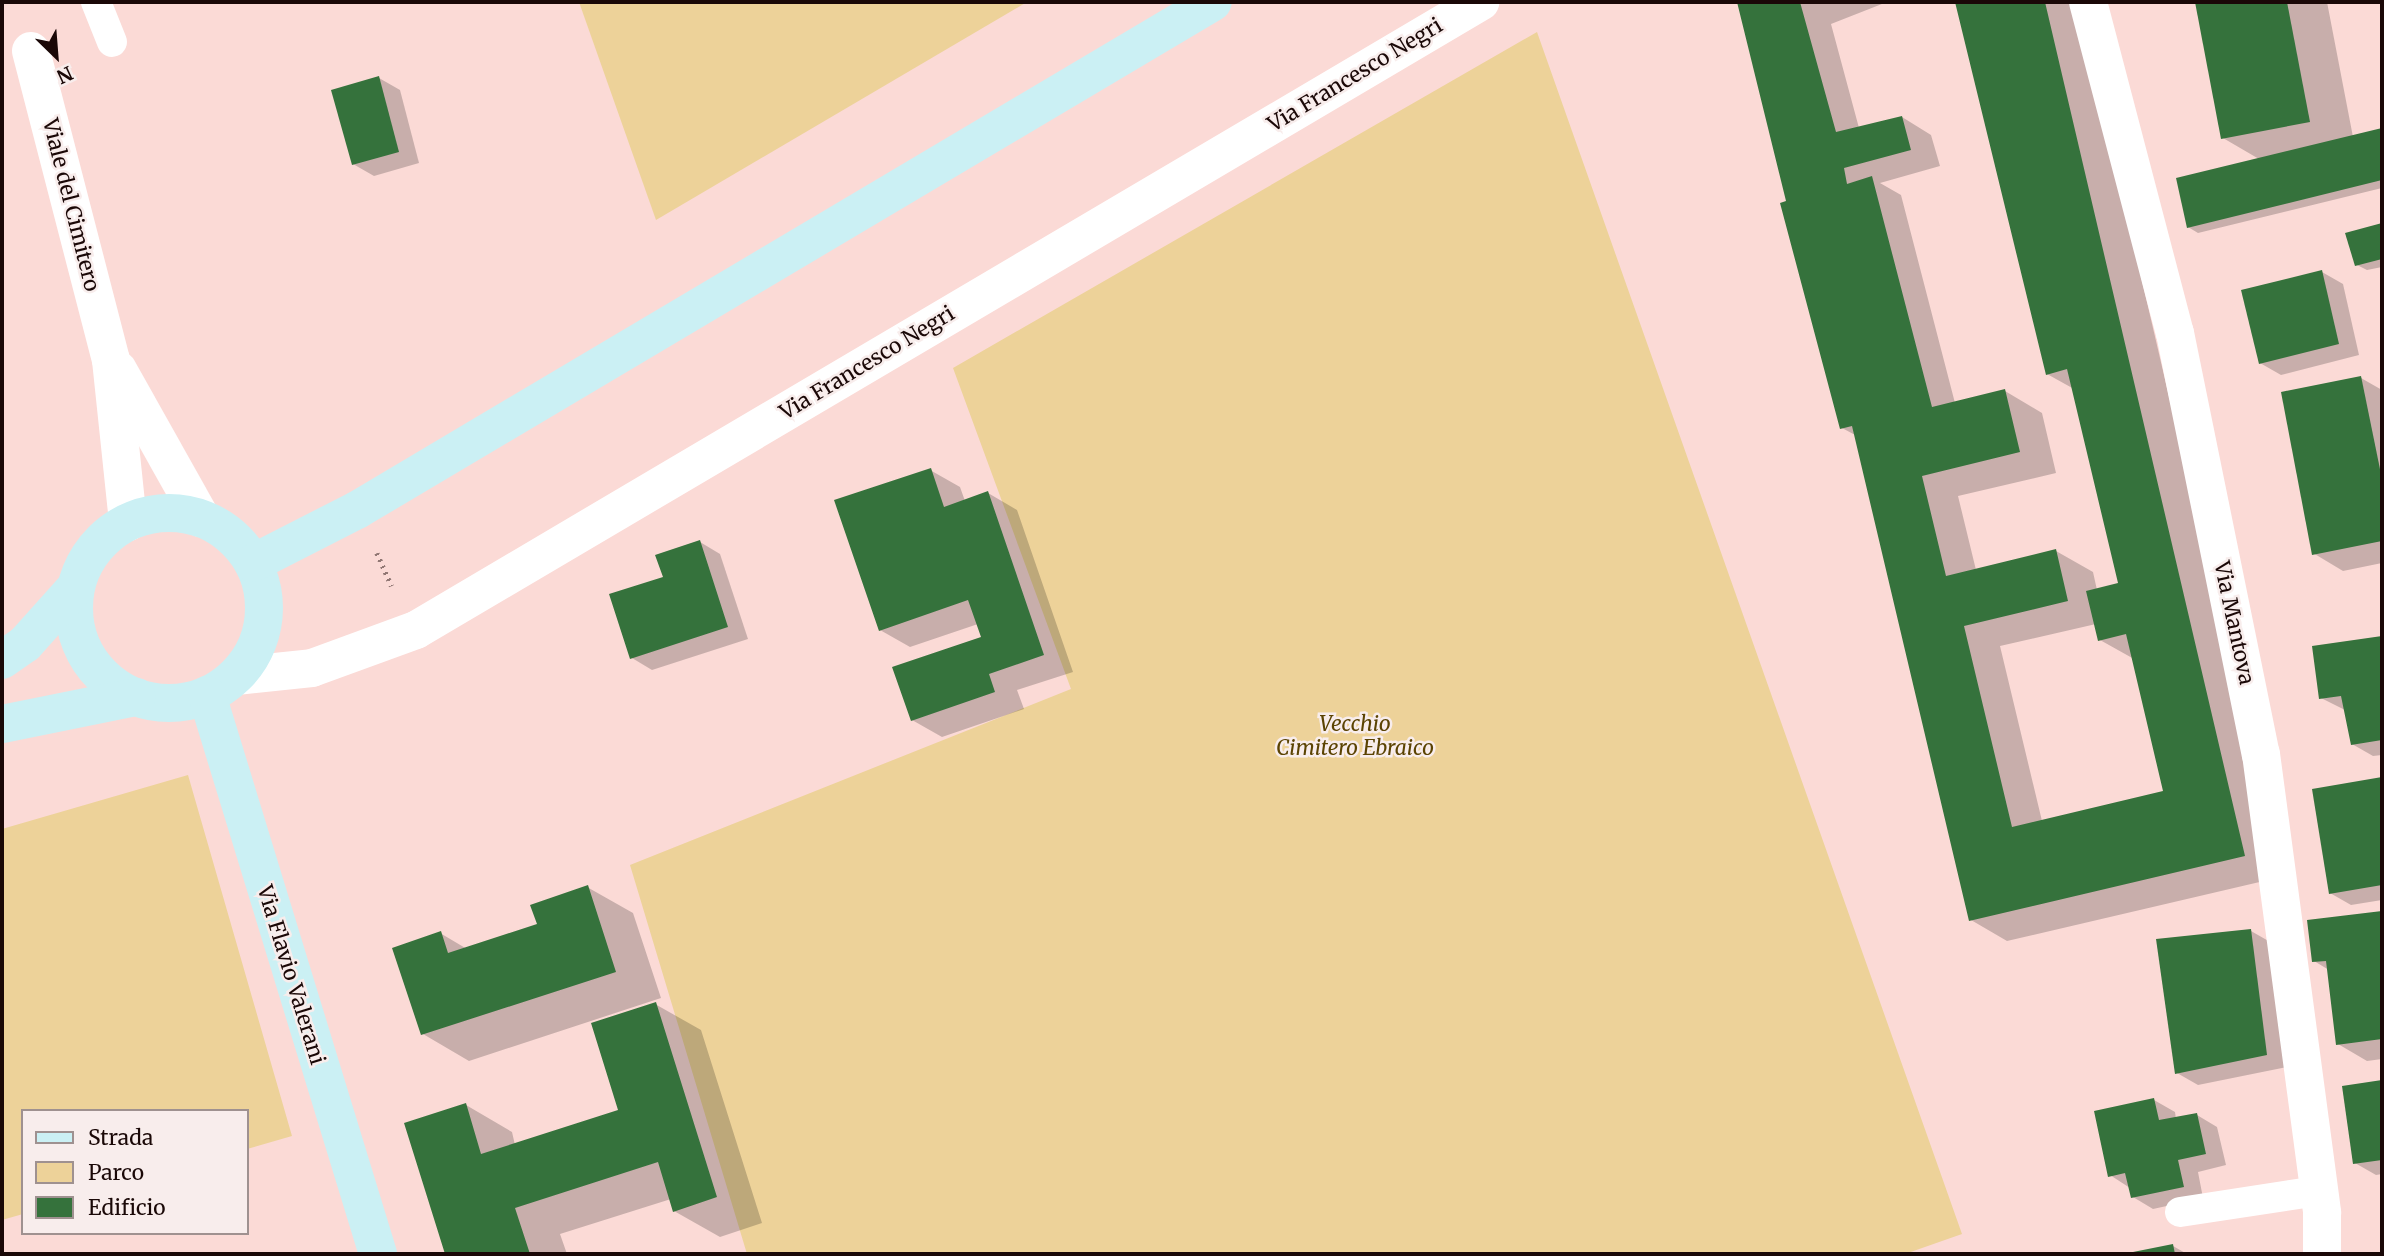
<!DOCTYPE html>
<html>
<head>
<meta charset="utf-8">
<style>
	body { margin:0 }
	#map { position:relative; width:2384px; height:1256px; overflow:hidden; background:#fbdad6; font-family:Merriweather,serif }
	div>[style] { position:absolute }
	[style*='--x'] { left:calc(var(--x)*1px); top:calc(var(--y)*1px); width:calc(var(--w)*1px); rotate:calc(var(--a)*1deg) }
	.green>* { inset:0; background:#edd299 }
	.shadow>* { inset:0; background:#0003 }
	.building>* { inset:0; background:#35723c }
	.path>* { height:4.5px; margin-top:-2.25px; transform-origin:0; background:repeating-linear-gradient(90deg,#917774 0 2px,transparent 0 7px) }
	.lane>* { height:30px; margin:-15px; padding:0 15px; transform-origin:15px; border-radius:15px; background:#fff }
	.street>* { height:38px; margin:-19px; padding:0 19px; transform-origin:19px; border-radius:19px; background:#fff }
	.secondary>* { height:38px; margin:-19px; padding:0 19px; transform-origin:19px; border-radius:19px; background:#cbf0f4 }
	.secondary>.ring { margin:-19px; padding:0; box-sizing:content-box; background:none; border:38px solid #cbf0f4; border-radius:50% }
	span { translate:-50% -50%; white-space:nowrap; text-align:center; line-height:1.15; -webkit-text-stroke:5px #f8edec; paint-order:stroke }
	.street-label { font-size:21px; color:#1a0807 }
	.park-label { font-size:21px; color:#5b4302; font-style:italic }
	.frame { position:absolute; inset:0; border:4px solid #1a0807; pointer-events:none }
	.legend { position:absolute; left:21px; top:1109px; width:228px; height:126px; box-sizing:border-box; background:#f8edec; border:2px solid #9f9190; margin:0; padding:9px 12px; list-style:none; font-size:21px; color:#1a0807 }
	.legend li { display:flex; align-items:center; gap:14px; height:35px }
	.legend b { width:35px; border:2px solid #9f9190 }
	.north { position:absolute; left:21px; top:21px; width:70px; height:70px; -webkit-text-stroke:5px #f8edec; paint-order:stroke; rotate:155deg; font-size:19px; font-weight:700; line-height:28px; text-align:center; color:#1a0807 }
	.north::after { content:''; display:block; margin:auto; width:24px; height:32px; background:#1a0807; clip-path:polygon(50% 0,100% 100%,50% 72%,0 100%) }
</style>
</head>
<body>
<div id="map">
	<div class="green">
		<i style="clip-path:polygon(579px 2px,1027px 2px,656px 220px)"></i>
		<i style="clip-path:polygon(1537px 32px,1962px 1234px,1905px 1254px,747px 1254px,630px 865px,1071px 689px,953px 368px)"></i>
		<i style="clip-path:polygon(188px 775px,292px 1136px,247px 1149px,247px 1111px,23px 1111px,23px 1214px,2px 1220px,2px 829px)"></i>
	</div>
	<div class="shadow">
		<i style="clip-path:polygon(evenodd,1739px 2px,1887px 2px,1831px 24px,1859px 128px,1902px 117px,1931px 135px,1940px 166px,1880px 183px,1901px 195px,1955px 403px,2005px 391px,2042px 413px,2056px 473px,1958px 496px,1976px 570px,2056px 551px,2093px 572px,2097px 590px,2120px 585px,2074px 389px,2047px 374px,1957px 2px,2077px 2px,2281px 877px,2007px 941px,1971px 920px,1857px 436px,1842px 428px,1739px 2px,2096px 624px,2100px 640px,2134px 659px,2166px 793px,2042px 821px,2000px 646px,2096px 624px)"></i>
		<i style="clip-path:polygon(2197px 2px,2327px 2px,2353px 137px,2382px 130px,2382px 188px,2198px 233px,2188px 227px,2259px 159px,2223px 138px)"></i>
		<i style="clip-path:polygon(379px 78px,400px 90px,419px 163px,374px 176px,353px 164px)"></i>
		<i style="clip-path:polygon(2382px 225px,2382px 267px,2367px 270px,2357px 265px,2348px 234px)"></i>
		<i style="clip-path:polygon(2322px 272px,2343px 284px,2359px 355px,2281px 375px,2260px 363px)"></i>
		<i style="clip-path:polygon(2361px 378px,2382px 390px,2382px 563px,2343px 571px,2313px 553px)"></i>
		<i style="clip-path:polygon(930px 470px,960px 487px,965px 501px,988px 493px,1017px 510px,1073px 672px,1017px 690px,1024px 709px,942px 737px,912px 720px,983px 638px,978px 624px,910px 647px,880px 630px)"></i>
		<i style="clip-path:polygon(700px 542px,720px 554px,748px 639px,652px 670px,632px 658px,665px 578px)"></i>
		<i style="clip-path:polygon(2382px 638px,2382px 755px,2373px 756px,2352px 744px,2345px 710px,2321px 698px,2314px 648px)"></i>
		<i style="clip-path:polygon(2382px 779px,2382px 900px,2351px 905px,2330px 893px,2314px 790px)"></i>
		<i style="clip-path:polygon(587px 887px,633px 913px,661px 998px,469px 1061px,423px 1034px,440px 933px,467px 949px,539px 925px)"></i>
		<i style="clip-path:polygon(2382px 913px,2382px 1059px,2367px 1061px,2338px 1044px,2329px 970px,2314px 961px,2309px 922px)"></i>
		<i style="clip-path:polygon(2251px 931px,2272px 943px,2287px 1067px,2198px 1085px,2177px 1073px)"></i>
		<i style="clip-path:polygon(655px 1004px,701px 1030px,762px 1223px,720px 1237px,674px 1211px,671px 1199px,560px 1234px,567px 1254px,447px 1254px,406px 1124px,466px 1105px,512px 1132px,515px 1145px,620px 1111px)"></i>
		<i style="clip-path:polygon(2382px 1082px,2382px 1174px,2376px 1175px,2355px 1163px,2344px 1087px)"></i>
		<i style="clip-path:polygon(2154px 1100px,2175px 1112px,2176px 1119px,2197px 1115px,2217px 1127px,2226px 1165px,2198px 1172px,2203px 1198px,2153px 1209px,2133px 1197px,2130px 1188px,2110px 1175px)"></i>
		<i style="clip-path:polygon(2173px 1246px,2187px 1254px,2130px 1254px)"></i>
	</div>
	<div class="building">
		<i style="clip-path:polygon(1737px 2px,1800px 2px,1836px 132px,1902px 116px,1911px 150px,1844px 168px,1847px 184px,1872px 176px,1932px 407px,2005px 389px,2020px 452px,1922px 476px,1946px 576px,2056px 549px,2068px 601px,1964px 626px,2012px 827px,2163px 791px,2126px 634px,2098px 641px,2086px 591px,2118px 583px,2067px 369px,2046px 375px,1955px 2px,2045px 2px,2245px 856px,1969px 921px,1852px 426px,1840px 429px,1780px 203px,1786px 201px)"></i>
		<i style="clip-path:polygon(2195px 2px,2287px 2px,2310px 122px,2221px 139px)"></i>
		<i style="clip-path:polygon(379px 76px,399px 152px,352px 165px,331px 90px)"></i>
		<i style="clip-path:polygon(2382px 128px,2382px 180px,2187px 228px,2176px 178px)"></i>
		<i style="clip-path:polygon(2382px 223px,2382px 259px,2355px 266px,2345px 233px)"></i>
		<i style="clip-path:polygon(2322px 270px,2339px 344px,2259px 364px,2241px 290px)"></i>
		<i style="clip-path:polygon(2361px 376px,2382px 479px,2382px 541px,2312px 555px,2281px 392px)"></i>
		<i style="clip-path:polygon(931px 468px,944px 507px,988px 491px,1044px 655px,989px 674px,995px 692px,911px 721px,892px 667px,981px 637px,968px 600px,879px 631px,834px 500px)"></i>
		<i style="clip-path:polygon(700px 540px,728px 627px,630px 659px,609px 594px,663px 577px,655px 555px)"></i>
		<i style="clip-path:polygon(2382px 636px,2382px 740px,2351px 745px,2341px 696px,2319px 699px,2312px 646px)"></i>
		<i style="clip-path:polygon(2382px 777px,2382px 885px,2329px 894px,2312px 789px)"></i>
		<i style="clip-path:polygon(588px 885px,616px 972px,421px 1035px,392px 948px,441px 931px,448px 953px,537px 924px,530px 905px)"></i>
		<i style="clip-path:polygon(2382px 911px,2382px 1039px,2336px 1045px,2326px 961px,2312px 962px,2307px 920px)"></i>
		<i style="clip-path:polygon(2251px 929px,2267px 1055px,2175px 1074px,2156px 939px)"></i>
		<i style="clip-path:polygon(656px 1002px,717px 1197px,673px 1212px,658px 1162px,515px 1208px,530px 1254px,445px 1254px,404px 1123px,466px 1103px,481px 1154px,618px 1110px,591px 1023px)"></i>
		<i style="clip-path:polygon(2382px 1080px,2382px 1160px,2353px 1164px,2342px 1086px)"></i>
		<i style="clip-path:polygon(2154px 1098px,2159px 1120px,2197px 1113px,2206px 1154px,2178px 1160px,2184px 1187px,2131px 1198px,2125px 1173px,2108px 1177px,2094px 1111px)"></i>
		<i style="clip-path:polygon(2173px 1244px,2175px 1254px,2128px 1254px,2128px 1253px)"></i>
	</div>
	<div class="path">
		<i style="--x:377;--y:553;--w:36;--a:66"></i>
	</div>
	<div class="lane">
		<i style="--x:96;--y:2;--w:43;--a:68.2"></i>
		<i style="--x:2180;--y:1212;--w:140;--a:-8.7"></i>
	</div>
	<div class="street">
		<i style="--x:2088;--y:2;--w:342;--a:75.3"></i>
		<i style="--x:2175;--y:333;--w:430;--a:78.5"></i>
		<i style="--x:2261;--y:754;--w:463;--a:82.4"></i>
		<i style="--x:2322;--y:1213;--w:41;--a:90"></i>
		<i style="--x:31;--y:51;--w:319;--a:75.5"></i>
		<i style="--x:111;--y:360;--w:163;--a:84"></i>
		<i style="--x:118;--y:370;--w:170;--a:60.7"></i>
		<i style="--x:236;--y:676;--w:76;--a:-6"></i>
		<i style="--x:312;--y:668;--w:111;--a:-20.1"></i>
		<i style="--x:416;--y:630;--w:1236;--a:-30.55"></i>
	</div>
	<div class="secondary">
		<i class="ring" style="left:74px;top:513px;width:152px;height:152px"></i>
		<i style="--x:253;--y:563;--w:117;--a:-27"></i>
		<i style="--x:357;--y:510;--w:995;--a:-30.69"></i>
		<i style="--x:2;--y:660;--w:28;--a:-35"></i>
		<i style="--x:25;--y:644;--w:75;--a:-48.2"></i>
		<i style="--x:207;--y:695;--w:585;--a:72.99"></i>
		<i style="--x:2;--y:724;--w:137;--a:-11.4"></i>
	</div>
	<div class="street-label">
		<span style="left:1355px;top:75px;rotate:-31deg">Via Francesco Negri</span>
		<span style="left:71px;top:205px;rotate:76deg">Viale del Cimitero</span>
		<span style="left:867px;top:363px;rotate:-31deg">Via Francesco Negri</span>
		<span style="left:2234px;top:623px;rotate:78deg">Via Mantova</span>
		<span style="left:291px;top:975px;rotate:73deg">Via Flavio Valerani</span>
	</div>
	<div class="park-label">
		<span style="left:1355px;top:736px">Vecchio<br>Cimitero Ebraico</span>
	</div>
	<div class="frame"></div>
	<ul class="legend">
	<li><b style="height:9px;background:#cbf0f4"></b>Strada</li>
	<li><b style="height:19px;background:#edd299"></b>Parco</li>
	<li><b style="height:19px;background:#35723c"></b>Edificio</li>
	</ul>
	<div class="north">N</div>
</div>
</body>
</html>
